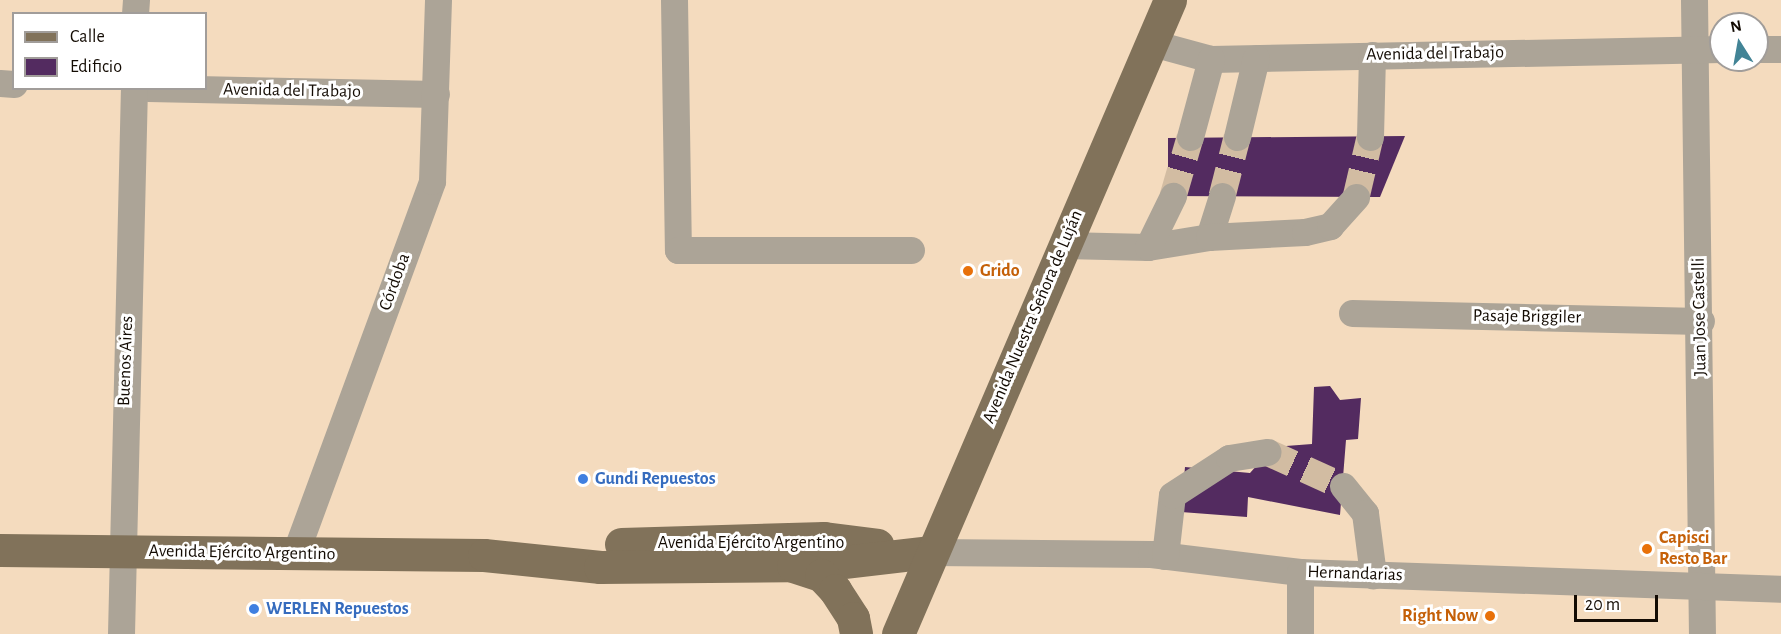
<!DOCTYPE html>
<html>
<head>
<meta charset="utf-8">
<style>
	body { margin:0 }
	#map { position:relative; width:1781px; height:634px; overflow:hidden; background:#f4dbbe; font-family:"Alegreya Sans",sans-serif }
	div>[style] { position:absolute }
	[style*='--x'] { left:calc(var(--x)*1px); top:calc(var(--y)*1px); width:calc(var(--w)*1px); rotate:calc(var(--a)*1deg) }
	.building>* { inset:0; background:#532b60 }
	.minor-tunnel>* { height:27px; margin-top:-13.5px; transform-origin:0; background:repeating-linear-gradient(90deg,#d2bca2 0 27px,transparent 0 41px) }
	.minor>* { height:27px; margin:-13.5px; padding:0 13.5px; transform-origin:13.5px; border-radius:13.5px; background:#aca497 }
	.major>* { height:33px; margin:-16.5px; padding:0 16.5px; transform-origin:16.5px; border-radius:16.5px; background:#81725a }
	.dots>* { width:16px; height:16px; translate:-50% -50%; box-sizing:border-box; border:3px solid #fff; border-radius:50% }
	span { translate:-50% -50%; white-space:nowrap; text-align:center; line-height:1.15; -webkit-text-stroke:6px #fff; paint-order:stroke }
	.street-label { font-size:18px; color:#130b03 }
	.food-label { font-size:18px; color:#c56008; font-weight:700 }
	.left { translate:0 -50%; text-align:left }
	.right { translate:-100% -50%; text-align:right }
	.shop-label { font-size:18px; color:#366cbe; font-weight:700 }
	.legend { position:absolute; left:12px; top:12px; width:195px; height:78px; box-sizing:border-box; background:#fff; border:2px solid #a19d9a; margin:0; padding:8px 10px; list-style:none; font-size:18px; color:#130b03 }
	.legend li { display:flex; align-items:center; gap:12px; height:30px }
	.legend b { width:30px; border:2px solid #a19d9a }
	.north { position:absolute; left:1709px; top:12px; width:60px; height:60px; box-sizing:border-box; background:#fff; border:2px solid #a19d9a; border-radius:50%; rotate:349deg; font-size:16px; font-weight:700; line-height:24px; text-align:center; color:#130b03 }
	.north::after { content:''; display:block; margin:auto; width:21px; height:27px; background:#428496; clip-path:polygon(50% 0,100% 100%,50% 72%,0 100%) }
	.scale { position:absolute; left:1574px; top:595px; width:84px; height:27px; box-sizing:border-box; border:3px solid #130b03; border-top:0; padding-left:8px; font-size:18px; line-height:21px; white-space:nowrap; color:#130b03; -webkit-text-stroke:4px #fff; paint-order:stroke }
</style>
</head>
<body>
<div id="map">
	<div class="building">
		<i style="clip-path:polygon(1405px 136px,1380px 197px,1168px 196px,1168px 138px)"></i>
		<i style="clip-path:polygon(1330px 386px,1340px 400px,1361px 398px,1358px 439px,1346px 440px,1340px 515px,1248px 497px,1247px 517px,1181px 512px,1185px 467px,1250px 473px,1273px 447px,1312px 444px,1314px 387px)"></i>
	</div>
	<div class="minor-tunnel">
		<i style="--x:1173;--y:196;--w:61;--a:-73.9"></i>
		<i style="--x:1222;--y:196;--w:61;--a:-75.7"></i>
		<i style="--x:1356;--y:197;--w:62;--a:-76.9"></i>
		<i style="--x:1268;--y:452;--w:82;--a:24.4"></i>
	</div>
	<div class="minor">
		<i style="--x:674;--y:0;--w:250;--a:89.1"></i>
		<i style="--x:678;--y:250;--w:233;--a:0"></i>
		<i style="--x:1694;--y:0;--w:634;--a:89.28"></i>
		<i style="--x:135;--y:14;--w:14;--a:-86"></i>
		<i style="--x:1152;--y:43;--w:61;--a:15.2"></i>
		<i style="--x:1211;--y:59;--w:510;--a:-1.12"></i>
		<i style="--x:1757;--y:49;--w:24;--a:0"></i>
		<i style="--x:0;--y:83;--w:14;--a:4"></i>
		<i style="--x:148;--y:88;--w:288;--a:1.2"></i>
		<i style="--x:1190;--y:137;--w:81;--a:-74.9"></i>
		<i style="--x:1237;--y:137;--w:81;--a:-76.5"></i>
		<i style="--x:1370;--y:137;--w:82;--a:-88.6"></i>
		<i style="--x:1209;--y:237;--w:43;--a:-72.4"></i>
		<i style="--x:1064;--y:245;--w:84;--a:1.4"></i>
		<i style="--x:1148;--y:247;--w:62;--a:-9.3"></i>
		<i style="--x:1209;--y:237;--w:96;--a:-3"></i>
		<i style="--x:1305;--y:232;--w:26;--a:-13"></i>
		<i style="--x:1330;--y:226;--w:39;--a:-48"></i>
		<i style="--x:1148;--y:247;--w:57;--a:-63.9"></i>
		<i style="--x:1352;--y:313;--w:349;--a:1.3"></i>
		<i style="--x:1343;--y:486;--w:35;--a:51"></i>
		<i style="--x:1365;--y:513;--w:63;--a:82.6"></i>
		<i style="--x:931;--y:552;--w:220;--a:0.5"></i>
		<i style="--x:1151;--y:554;--w:150;--a:6.9"></i>
		<i style="--x:1300;--y:572;--w:481;--a:2"></i>
		<i style="--x:295;--y:554;--w:397;--a:-69.8"></i>
		<i style="--x:432;--y:181;--w:181;--a:-88.1"></i>
		<i style="--x:1165;--y:556;--w:61;--a:-83.5"></i>
		<i style="--x:1172;--y:495;--w:68;--a:-33"></i>
		<i style="--x:1229;--y:458;--w:39;--a:-9"></i>
		<i style="--x:1300;--y:572;--w:62;--a:90"></i>
		<i style="--x:121;--y:634;--w:546;--a:-88.64"></i>
	</div>
	<div class="major">
		<i style="--x:621;--y:544;--w:203;--a:-1.7"></i>
		<i style="--x:824;--y:538;--w:54;--a:7.4"></i>
		<i style="--x:0;--y:550;--w:484;--a:0.6"></i>
		<i style="--x:484;--y:555;--w:117;--a:5.9"></i>
		<i style="--x:600;--y:567;--w:218;--a:-0.5"></i>
		<i style="--x:818;--y:565;--w:114;--a:-6.6"></i>
		<i style="--x:793;--y:566;--w:29;--a:18"></i>
		<i style="--x:821;--y:575;--w:21;--a:47"></i>
		<i style="--x:835;--y:590;--w:33;--a:57"></i>
		<i style="--x:853;--y:618;--w:16;--a:79"></i>
		<i style="--x:898;--y:634;--w:690;--a:-66.78"></i>
	</div>
	<div class="dots">
		<i style="left:968px;top:271px;background:#e8710a"></i>
		<i style="left:583px;top:479px;background:#3f7fe0"></i>
		<i style="left:1647px;top:549px;background:#e8710a"></i>
		<i style="left:254px;top:609px;background:#3f7fe0"></i>
		<i style="left:1490px;top:616px;background:#e8710a"></i>
	</div>
	<div class="street-label">
		<span style="left:1435px;top:54px;rotate:-1deg">Avenida del Trabajo</span>
		<span style="left:292px;top:91px;rotate:1deg">Avenida del Trabajo</span>
		<span style="left:395px;top:282px;rotate:-70deg">Córdoba</span>
		<span style="left:1033px;top:317px;rotate:-67deg">Avenida Nuestra Señora de Luján</span>
		<span style="left:1527px;top:317px;rotate:1deg">Pasaje Briggiler</span>
		<span style="left:1700px;top:317px;rotate:-91deg">Juan Jose Castelli</span>
		<span style="left:126px;top:361px;rotate:-88deg">Buenos Aires</span>
		<span style="left:751px;top:543px">Avenida Ejército Argentino</span>
		<span style="left:242px;top:553px;rotate:1deg">Avenida Ejército Argentino</span>
		<span style="left:1355px;top:574px;rotate:2deg">Hernandarias</span>
	</div>
	<div class="food-label">
		<span class="left" style="left:980px;top:271px">Grido</span>
		<span class="left" style="left:1659px;top:549px">Capisci<br>Resto Bar</span>
		<span class="right" style="left:1478px;top:616px">Right Now</span>
	</div>
	<div class="shop-label">
		<span class="left" style="left:595px;top:479px">Gundi Repuestos</span>
		<span class="left" style="left:266px;top:609px">WERLEN Repuestos</span>
	</div>
	<ul class="legend">
	<li><b style="height:8px;background:#81725a"></b>Calle</li>
	<li><b style="height:16px;background:#532b60"></b>Edificio</li>
	</ul>
	<div class="north">N</div>
	<div class="scale">20 m</div>
</div>
</body>
</html>
